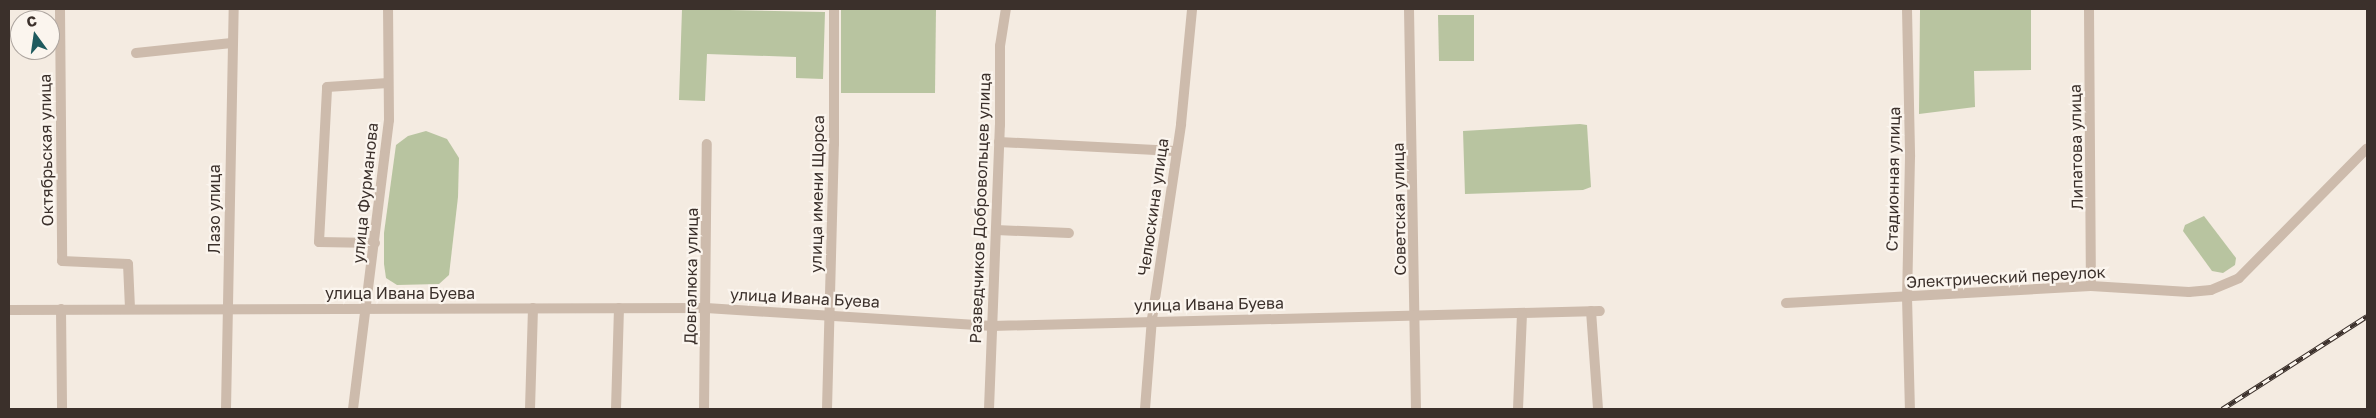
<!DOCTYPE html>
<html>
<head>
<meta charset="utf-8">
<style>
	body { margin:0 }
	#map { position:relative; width:2376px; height:418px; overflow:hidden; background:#f4ebe1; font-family:"Golos Text",sans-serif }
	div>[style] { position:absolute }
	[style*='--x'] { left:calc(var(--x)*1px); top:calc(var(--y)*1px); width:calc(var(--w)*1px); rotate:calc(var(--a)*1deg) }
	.green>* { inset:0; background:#b8c4a0 }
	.minor>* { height:10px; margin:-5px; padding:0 5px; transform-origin:5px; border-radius:5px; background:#cdbbac }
	.rail>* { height:4.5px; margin-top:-2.25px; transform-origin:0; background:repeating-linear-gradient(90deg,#fbf5ee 0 8px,#3b302b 0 16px); box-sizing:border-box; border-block:1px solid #3b302b }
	span { translate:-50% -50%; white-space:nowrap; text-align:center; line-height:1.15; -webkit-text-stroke:4.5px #fbf5ee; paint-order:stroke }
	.street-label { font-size:16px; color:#3b302b }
	.frame { position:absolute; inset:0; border:10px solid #3b302b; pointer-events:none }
	.north { position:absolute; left:10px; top:10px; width:50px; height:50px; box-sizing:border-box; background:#fbf5ee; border:1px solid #aea6a0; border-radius:50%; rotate:346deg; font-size:14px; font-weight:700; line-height:20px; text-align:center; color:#3b302b }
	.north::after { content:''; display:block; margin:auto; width:18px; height:22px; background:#1f5a5e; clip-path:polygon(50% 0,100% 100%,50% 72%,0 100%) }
</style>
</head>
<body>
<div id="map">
	<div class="green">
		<i style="clip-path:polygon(682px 9px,825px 12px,823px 79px,796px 78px,796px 57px,707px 54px,705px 101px,679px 100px)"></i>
		<i style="clip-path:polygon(841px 9px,936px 9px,935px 93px,841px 93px)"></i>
		<i style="clip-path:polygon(1920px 9px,2031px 9px,2031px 70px,1974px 71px,1975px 107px,1919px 114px)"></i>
		<i style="clip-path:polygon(1438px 15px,1474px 15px,1474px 61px,1439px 61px)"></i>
		<i style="clip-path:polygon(1580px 124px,1587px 125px,1591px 187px,1583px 190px,1465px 194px,1463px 131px)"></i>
		<i style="clip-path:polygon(426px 131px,447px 139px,459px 158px,458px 197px,449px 275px,439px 284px,397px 285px,386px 278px,384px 264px,384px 233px,396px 145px,408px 136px)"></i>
		<i style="clip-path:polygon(2204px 216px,2236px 258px,2235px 265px,2223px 273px,2212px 271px,2183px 231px,2185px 225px)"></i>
	</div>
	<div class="minor">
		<i style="--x:60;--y:9;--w:252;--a:89.5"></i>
		<i style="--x:62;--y:261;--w:66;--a:2.6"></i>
		<i style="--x:128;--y:264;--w:44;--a:87.4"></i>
		<i style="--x:1409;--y:9;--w:400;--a:89"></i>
		<i style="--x:1907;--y:9;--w:148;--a:88.8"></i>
		<i style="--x:1910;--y:157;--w:140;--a:91.2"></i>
		<i style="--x:1907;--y:297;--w:112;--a:88.5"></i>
		<i style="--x:2089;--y:9;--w:277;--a:89.6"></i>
		<i style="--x:136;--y:53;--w:96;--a:-6"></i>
		<i style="--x:999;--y:142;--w:176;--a:2.9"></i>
		<i style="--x:996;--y:230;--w:73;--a:2.4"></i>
		<i style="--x:375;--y:243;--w:56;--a:-179"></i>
		<i style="--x:319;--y:242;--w:155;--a:-87"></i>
		<i style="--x:327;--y:87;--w:61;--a:-3.8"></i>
		<i style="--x:1786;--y:303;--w:305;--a:-3.2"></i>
		<i style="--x:2091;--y:286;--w:98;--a:3.5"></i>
		<i style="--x:2189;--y:292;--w:22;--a:-5"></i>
		<i style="--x:2211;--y:290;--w:30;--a:-23"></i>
		<i style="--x:2239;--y:278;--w:182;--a:-45.4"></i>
		<i style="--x:61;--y:309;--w:100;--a:89.4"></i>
		<i style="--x:9;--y:310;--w:697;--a:-0.16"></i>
		<i style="--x:706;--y:308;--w:287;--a:3.6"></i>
		<i style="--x:992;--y:326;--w:608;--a:-1.41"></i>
		<i style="--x:1591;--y:311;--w:98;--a:85.9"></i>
		<i style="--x:226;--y:409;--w:400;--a:-88.9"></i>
		<i style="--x:353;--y:409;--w:291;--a:-82.9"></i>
		<i style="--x:389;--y:120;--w:111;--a:-90.5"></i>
		<i style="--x:530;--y:409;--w:101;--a:-88.3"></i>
		<i style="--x:616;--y:409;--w:101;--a:-88.3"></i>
		<i style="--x:704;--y:409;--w:265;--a:-89.4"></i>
		<i style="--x:827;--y:409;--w:265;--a:-88.5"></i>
		<i style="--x:834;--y:144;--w:135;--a:-90"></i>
		<i style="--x:989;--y:409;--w:284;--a:-87.8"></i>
		<i style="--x:1000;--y:125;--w:79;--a:-90"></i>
		<i style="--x:1000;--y:46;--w:37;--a:-81"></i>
		<i style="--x:1145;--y:409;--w:90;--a:-85.6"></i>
		<i style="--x:1152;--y:319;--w:197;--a:-81.5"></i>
		<i style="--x:1181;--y:124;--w:116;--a:-84.5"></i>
		<i style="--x:1518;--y:409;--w:96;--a:-87.6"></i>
	</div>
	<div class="rail">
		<i style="--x:2222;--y:409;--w:172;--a:-32.7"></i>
	</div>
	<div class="street-label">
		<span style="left:2076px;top:147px;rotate:-91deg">Липатова улица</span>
		<span style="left:46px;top:150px;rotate:-91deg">Октябрьская улица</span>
		<span style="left:1893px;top:179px;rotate:-89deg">Стадионная улица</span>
		<span style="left:365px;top:193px;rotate:-84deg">улица Фурманова</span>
		<span style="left:817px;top:194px;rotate:-89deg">улица имени Щорса</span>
		<span style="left:1153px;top:207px;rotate:-82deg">Челюскина улица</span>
		<span style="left:980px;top:208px;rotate:-88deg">Разведчиков Добровольцев улица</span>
		<span style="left:214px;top:209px;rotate:-90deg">Лазо улица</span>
		<span style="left:1399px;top:209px;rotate:-91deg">Советская улица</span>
		<span style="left:691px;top:276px;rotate:-89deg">Довгалюка улица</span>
		<span style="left:2006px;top:277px;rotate:-3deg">Электрический переулок</span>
		<span style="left:400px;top:293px">улица Ивана Буева</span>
		<span style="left:805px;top:298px;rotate:3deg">улица Ивана Буева</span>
		<span style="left:1209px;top:304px;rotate:-1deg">улица Ивана Буева</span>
	</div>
	<div class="frame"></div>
	<div class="north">С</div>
</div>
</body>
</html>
